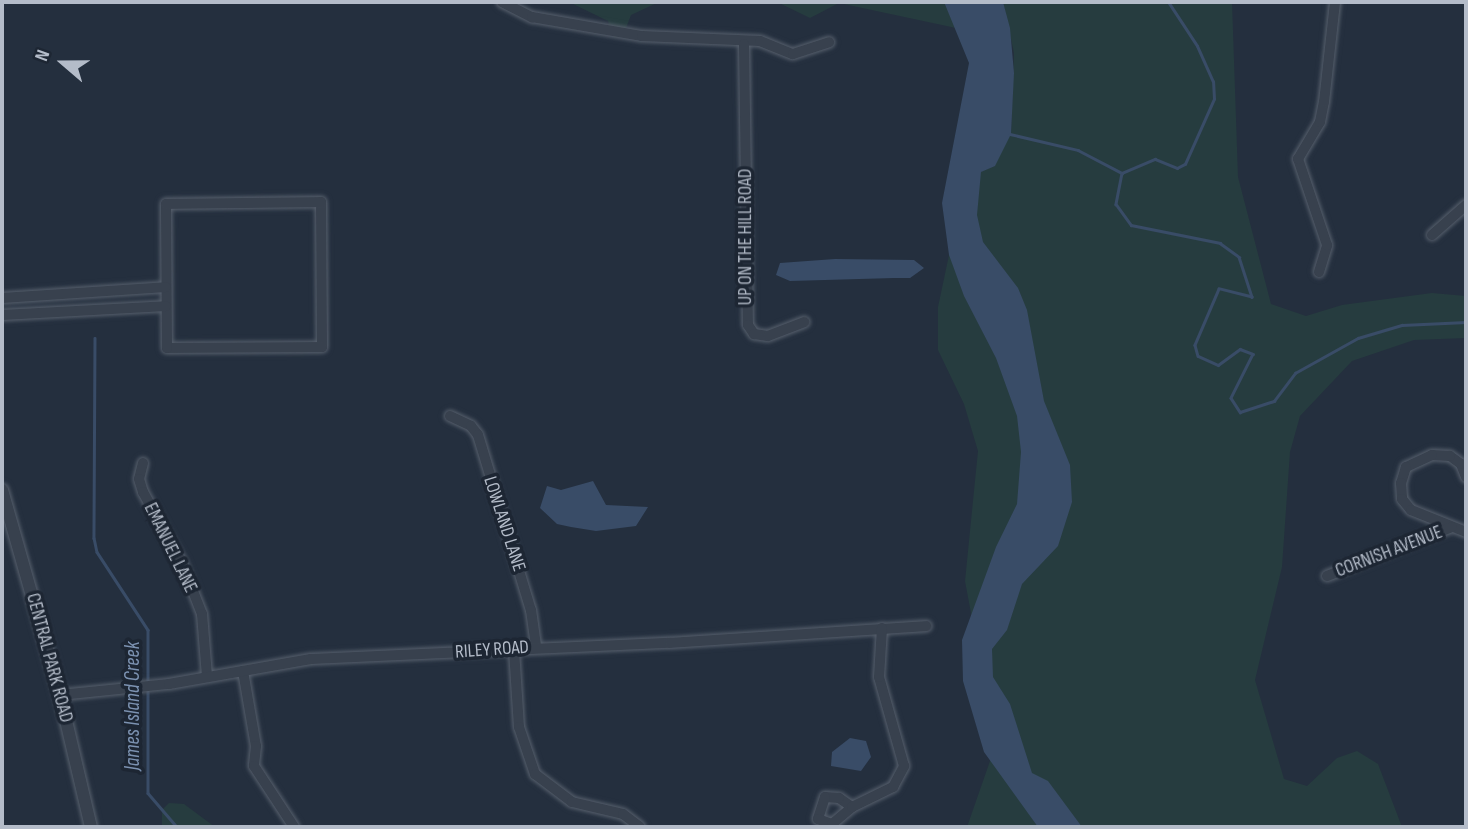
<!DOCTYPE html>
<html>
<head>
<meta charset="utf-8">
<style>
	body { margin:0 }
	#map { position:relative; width:1468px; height:829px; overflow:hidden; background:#242f3e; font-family:"Sofia Sans Condensed",sans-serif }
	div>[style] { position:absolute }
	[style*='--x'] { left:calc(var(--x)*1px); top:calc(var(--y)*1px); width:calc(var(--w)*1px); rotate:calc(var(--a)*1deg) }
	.green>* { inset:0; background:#263c3f }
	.water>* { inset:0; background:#394c67 }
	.stream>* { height:2.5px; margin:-1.25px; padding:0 1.25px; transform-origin:1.25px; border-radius:1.25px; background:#394c67 }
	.roads { filter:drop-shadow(0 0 2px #565f6c) drop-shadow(0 0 2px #565f6c) }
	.minor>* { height:10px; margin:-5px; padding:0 5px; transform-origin:5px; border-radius:5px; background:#38414e }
	.tertiary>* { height:12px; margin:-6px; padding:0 6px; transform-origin:6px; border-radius:6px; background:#38414e }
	span { translate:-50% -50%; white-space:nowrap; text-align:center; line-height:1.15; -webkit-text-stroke:7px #1d2633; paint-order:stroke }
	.street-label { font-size:19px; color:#b4bcc9 }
	.water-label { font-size:21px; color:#7c92b1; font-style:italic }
	.frame { position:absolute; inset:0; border:4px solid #b4bcc9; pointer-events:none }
	.north { position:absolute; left:28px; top:28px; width:70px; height:70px; -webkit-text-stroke:5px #1d2633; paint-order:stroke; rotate:290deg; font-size:19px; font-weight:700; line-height:28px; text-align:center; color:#b4bcc9 }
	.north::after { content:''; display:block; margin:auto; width:24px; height:32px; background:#b4bcc9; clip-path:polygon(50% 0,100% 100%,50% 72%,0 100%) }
</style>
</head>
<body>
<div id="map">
	<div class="green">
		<i style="clip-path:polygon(569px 2px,659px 2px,631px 15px,626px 28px,614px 38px,608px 21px)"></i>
		<i style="clip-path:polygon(757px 2px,944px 2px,956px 28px,839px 3px,810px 18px,777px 2px)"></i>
		<i style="clip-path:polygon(1003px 2px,1232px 2px,1238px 177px,1271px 304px,1306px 316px,1342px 305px,1432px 293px,1466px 296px,1466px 338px,1414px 340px,1352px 361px,1300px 416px,1290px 452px,1282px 567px,1255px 680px,1284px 779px,1307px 786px,1337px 758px,1357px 751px,1378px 764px,1402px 827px,967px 827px,990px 761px,990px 715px,965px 581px,978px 451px,964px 404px,938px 350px,938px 307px,949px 255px,981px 172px,1011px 134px,1014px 53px)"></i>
		<i style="clip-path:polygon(169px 803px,184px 804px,215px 827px,162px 827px,162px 810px)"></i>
	</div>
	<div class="water">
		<i style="clip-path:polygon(944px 2px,1003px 2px,1010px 28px,1014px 73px,1011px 134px,995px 166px,981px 172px,977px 215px,983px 242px,1018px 288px,1027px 310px,1044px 401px,1070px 465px,1072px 502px,1058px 546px,1022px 584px,1007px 630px,992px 649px,993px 677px,1010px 704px,1032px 773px,1048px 781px,1082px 827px,1038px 827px,984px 752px,963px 681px,962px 640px,996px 547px,1017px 504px,1021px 452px,1017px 416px,996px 358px,964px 296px,949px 255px,942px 203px,969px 63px)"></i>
		<i style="clip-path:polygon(835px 259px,914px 260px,924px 268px,910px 278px,894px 278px,790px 281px,776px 275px,780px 263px)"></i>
		<i style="clip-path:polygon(593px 481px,606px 505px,648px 507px,636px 526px,596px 531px,571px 527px,557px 524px,540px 508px,547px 486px,561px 490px)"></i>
		<i style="clip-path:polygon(850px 738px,866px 741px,871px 757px,861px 771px,831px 766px,832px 752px)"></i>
	</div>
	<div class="stream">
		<i style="--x:1010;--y:134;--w:70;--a:13.2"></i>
		<i style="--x:1078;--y:150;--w:50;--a:27.6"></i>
		<i style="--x:1122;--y:173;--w:32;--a:101"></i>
		<i style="--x:1116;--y:204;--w:26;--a:54"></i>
		<i style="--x:1131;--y:225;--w:91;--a:11.4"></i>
		<i style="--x:1220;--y:243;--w:24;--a:36"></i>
		<i style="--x:1239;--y:257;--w:42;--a:72"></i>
		<i style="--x:1252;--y:297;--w:34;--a:-166"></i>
		<i style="--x:1219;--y:289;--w:61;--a:113.2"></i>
		<i style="--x:1195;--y:345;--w:11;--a:75"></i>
		<i style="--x:1198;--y:356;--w:22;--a:24"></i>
		<i style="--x:1218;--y:365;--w:27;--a:-36"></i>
		<i style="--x:1240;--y:349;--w:14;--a:21"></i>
		<i style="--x:1253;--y:354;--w:49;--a:116.6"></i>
		<i style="--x:1231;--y:398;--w:17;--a:57"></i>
		<i style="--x:1240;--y:412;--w:36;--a:-18"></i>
		<i style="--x:1274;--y:401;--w:35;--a:-53"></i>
		<i style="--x:1295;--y:373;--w:72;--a:-29.1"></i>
		<i style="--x:1358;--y:338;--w:46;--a:-16.5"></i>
		<i style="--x:1402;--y:325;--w:64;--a:-2.7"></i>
		<i style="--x:1122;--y:173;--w:36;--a:-23"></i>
		<i style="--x:1155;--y:159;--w:24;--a:22"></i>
		<i style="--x:1177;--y:168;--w:9;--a:-27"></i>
		<i style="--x:1185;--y:164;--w:71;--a:-66"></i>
		<i style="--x:1214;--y:99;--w:17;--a:-93"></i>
		<i style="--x:1213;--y:82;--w:39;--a:-114"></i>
		<i style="--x:1197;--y:46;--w:53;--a:-123.4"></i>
		<i style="--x:95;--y:338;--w:200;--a:90.3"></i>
		<i style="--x:94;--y:538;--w:14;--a:78"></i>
		<i style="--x:97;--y:552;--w:93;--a:56.8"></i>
		<i style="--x:148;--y:630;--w:52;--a:90"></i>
		<i style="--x:148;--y:689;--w:104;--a:90"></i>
		<i style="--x:148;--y:793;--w:45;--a:49.5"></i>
	</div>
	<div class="roads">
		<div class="minor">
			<i style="--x:502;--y:2;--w:34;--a:27"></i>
			<i style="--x:532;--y:17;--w:112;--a:9.8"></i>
			<i style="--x:642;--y:36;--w:118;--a:2.4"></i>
			<i style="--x:760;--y:41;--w:35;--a:22"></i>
			<i style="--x:793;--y:54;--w:38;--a:-18"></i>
			<i style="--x:744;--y:44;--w:281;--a:89.2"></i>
			<i style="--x:748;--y:325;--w:11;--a:56"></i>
			<i style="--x:754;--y:334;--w:14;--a:8"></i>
			<i style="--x:768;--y:336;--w:39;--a:-21"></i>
			<i style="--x:321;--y:202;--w:145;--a:89.6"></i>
			<i style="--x:322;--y:347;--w:155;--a:179.6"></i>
			<i style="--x:167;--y:348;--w:144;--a:-90.4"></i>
			<i style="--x:166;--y:204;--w:155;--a:-0.7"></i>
			<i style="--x:1432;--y:235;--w:45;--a:-41.4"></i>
			<i style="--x:1319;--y:272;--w:28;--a:-73"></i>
			<i style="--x:1327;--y:245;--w:91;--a:-108.6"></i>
			<i style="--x:1298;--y:159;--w:43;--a:-59.3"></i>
			<i style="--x:1320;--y:122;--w:20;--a:-79"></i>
			<i style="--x:1324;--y:102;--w:101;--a:-83.7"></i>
			<i style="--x:2;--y:298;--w:164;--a:-3.8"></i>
			<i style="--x:2;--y:315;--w:164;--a:-3.1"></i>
			<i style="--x:450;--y:416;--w:23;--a:25"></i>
			<i style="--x:471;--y:426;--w:11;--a:52"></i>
			<i style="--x:478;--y:435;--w:183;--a:73.2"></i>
			<i style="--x:531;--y:610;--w:37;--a:82"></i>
			<i style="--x:143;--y:463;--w:16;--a:104"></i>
			<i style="--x:139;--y:479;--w:14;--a:73"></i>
			<i style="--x:143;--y:492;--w:81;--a:61.2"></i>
			<i style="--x:182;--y:563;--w:55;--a:68.6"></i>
			<i style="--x:202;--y:614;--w:62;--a:85.4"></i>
			<i style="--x:1466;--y:477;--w:14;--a:-111"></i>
			<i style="--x:1461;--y:464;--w:14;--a:-144"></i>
			<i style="--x:1450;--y:456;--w:18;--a:-177"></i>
			<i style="--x:1432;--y:455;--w:29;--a:155"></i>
			<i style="--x:1406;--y:467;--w:17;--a:107"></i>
			<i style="--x:1401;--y:483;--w:16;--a:86"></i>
			<i style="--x:1402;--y:499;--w:14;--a:51"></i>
			<i style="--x:1411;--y:510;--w:59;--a:21.8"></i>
			<i style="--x:1327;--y:576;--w:134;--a:-21.4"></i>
			<i style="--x:514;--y:650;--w:77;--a:86.3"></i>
			<i style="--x:519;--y:727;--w:50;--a:71.2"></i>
			<i style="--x:535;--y:774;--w:46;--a:37.1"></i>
			<i style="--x:572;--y:802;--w:52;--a:13.2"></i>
			<i style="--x:623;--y:814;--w:21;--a:37"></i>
			<i style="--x:243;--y:671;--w:76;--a:80.2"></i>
			<i style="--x:256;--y:746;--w:20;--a:96"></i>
			<i style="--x:254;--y:766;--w:73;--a:56.7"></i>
			<i style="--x:60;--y:695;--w:110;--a:-5.8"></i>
			<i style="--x:169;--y:684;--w:144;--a:-10"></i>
			<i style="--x:311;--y:659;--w:359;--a:-2.6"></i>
			<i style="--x:670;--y:643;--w:257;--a:-3.8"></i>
			<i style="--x:852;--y:807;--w:16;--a:-145"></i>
			<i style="--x:839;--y:798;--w:14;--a:-176"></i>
			<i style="--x:825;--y:797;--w:23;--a:108"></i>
			<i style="--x:818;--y:819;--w:15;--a:20"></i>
			<i style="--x:832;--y:824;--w:26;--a:-40"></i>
			<i style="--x:852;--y:807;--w:46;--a:-26"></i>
			<i style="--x:893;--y:787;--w:24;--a:-62"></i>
			<i style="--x:904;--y:766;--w:92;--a:-105.7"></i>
			<i style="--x:879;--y:677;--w:49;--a:-86.5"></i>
		</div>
		<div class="tertiary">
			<i style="--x:2;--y:490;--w:213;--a:74.2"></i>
			<i style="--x:60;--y:695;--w:136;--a:76.8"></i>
		</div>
	</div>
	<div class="street-label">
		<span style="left:746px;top:237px;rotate:-90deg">UP ON THE HILL ROAD</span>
		<span style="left:504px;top:524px;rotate:72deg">LOWLAND LANE</span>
		<span style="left:170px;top:548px;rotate:64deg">EMANUEL LANE</span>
		<span style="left:1389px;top:552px;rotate:-21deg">CORNISH AVENUE</span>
		<span style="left:492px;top:650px;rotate:-4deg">RILEY ROAD</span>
		<span style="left:49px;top:658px;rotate:75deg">CENTRAL PARK ROAD</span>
	</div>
	<div class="water-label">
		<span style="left:133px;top:706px;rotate:-90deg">James Island Creek</span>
	</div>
	<div class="frame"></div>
	<div class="north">N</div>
</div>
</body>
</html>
